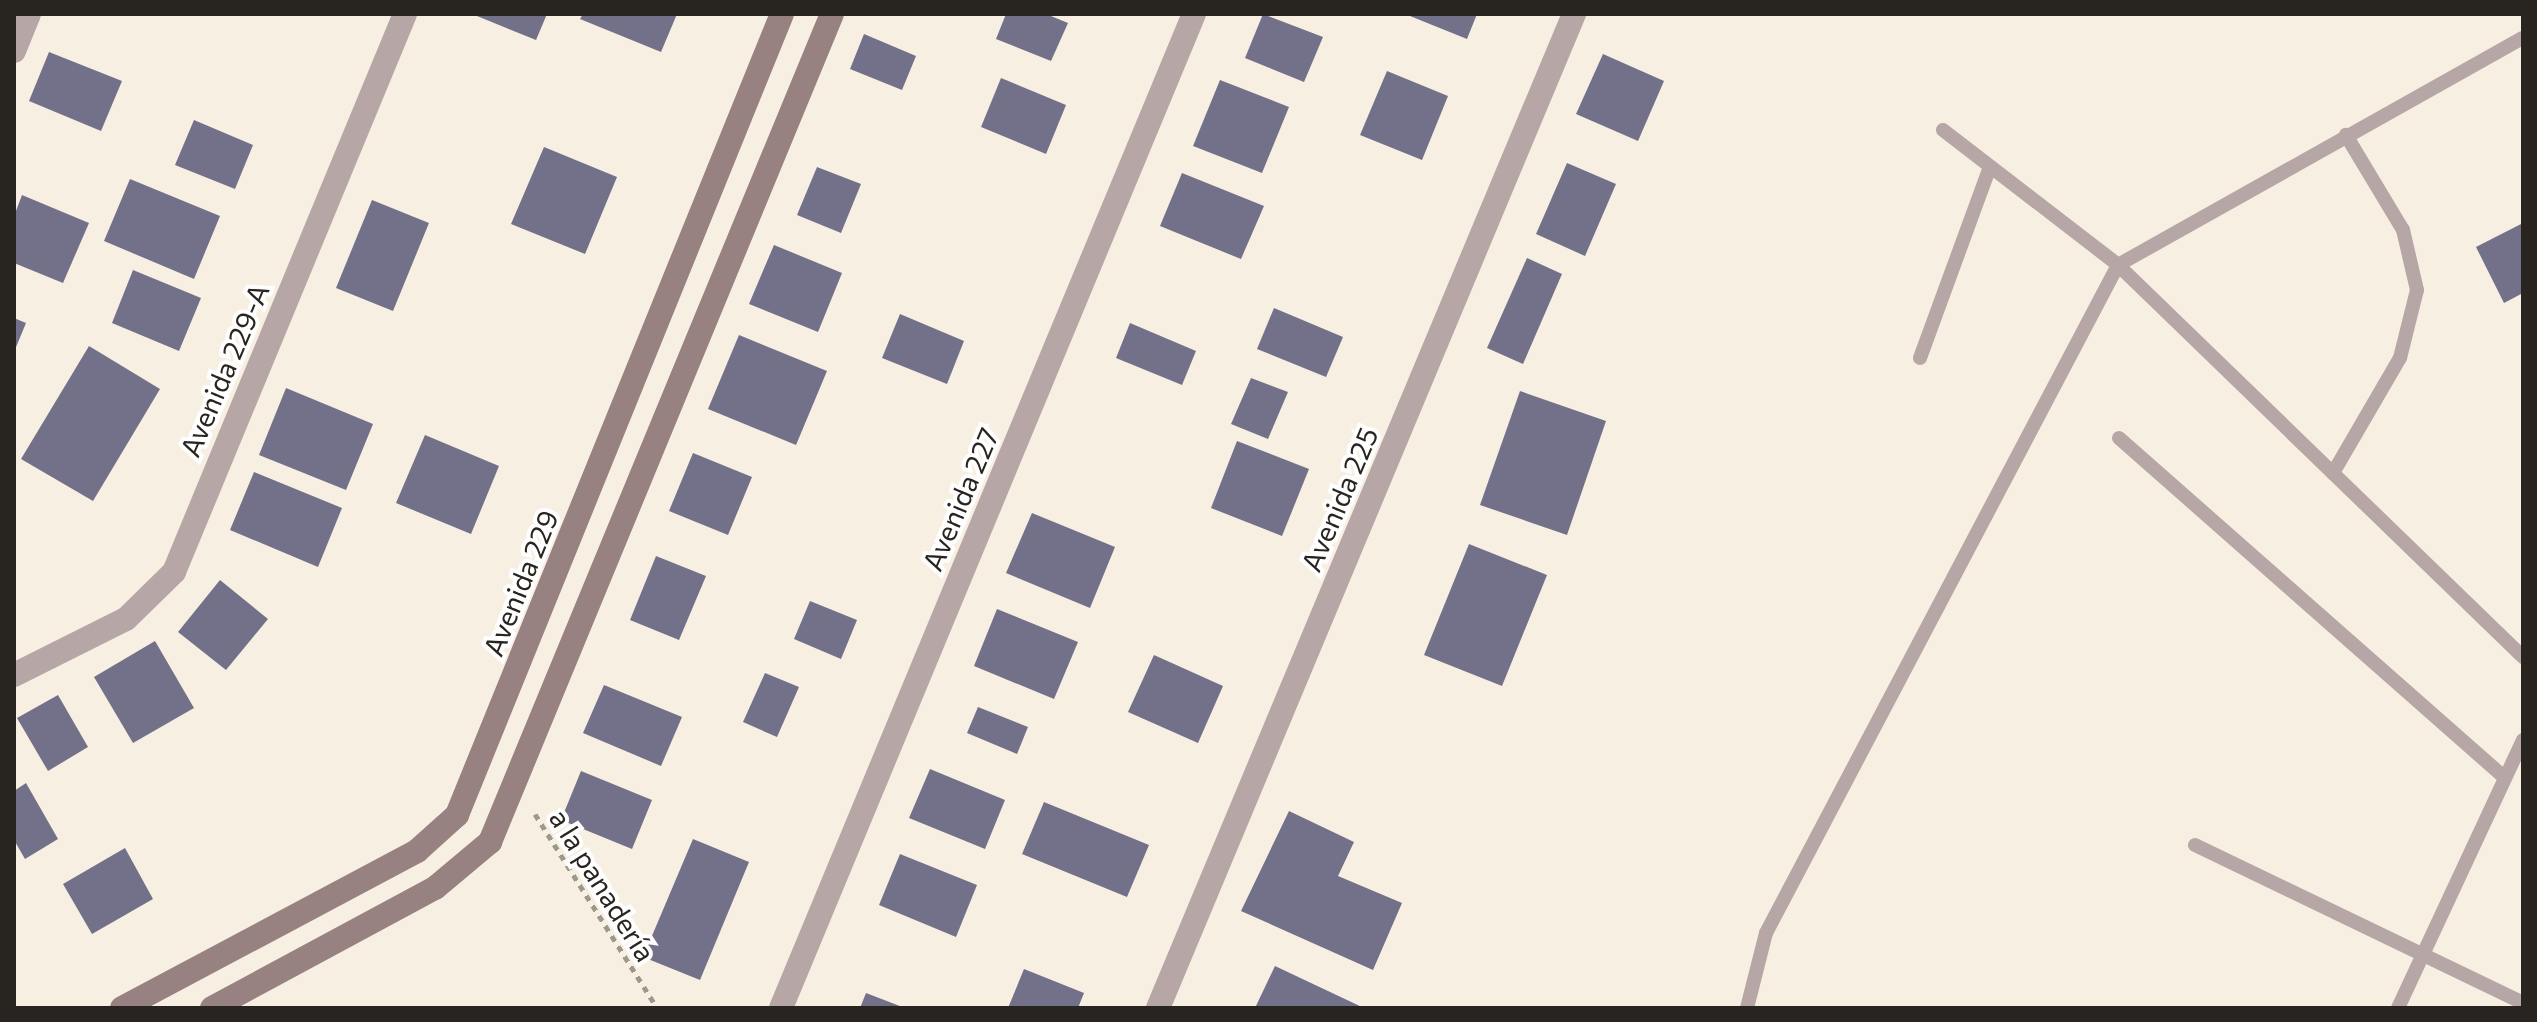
<!DOCTYPE html>
<html>
<head>
<meta charset="utf-8">
<style>
	body { margin:0 }
	#map { position:relative; width:2537px; height:1022px; overflow:hidden; background:#f7f0e2; font-family:Commissioner,sans-serif }
	div>[style] { position:absolute }
	[style*='--x'] { left:calc(var(--x)*1px); top:calc(var(--y)*1px); width:calc(var(--w)*1px); rotate:calc(var(--a)*1deg) }
	.building>* { inset:0; background:#73708a }
	.path>* { height:5px; margin-top:-2.5px; transform-origin:0; background:repeating-linear-gradient(90deg,#9d988e 0 6px,transparent 0 12px) }
	.lane>* { height:14px; margin:-7px; padding:0 7px; transform-origin:7px; border-radius:7px; background:#b6a6a5 }
	.street>* { height:24px; margin:-12px; padding:0 12px; transform-origin:12px; border-radius:12px; background:#b6a6a5 }
	.secondary>* { height:24px; margin:-12px; padding:0 12px; transform-origin:12px; border-radius:12px; background:#988281 }
	span { translate:-50% -50%; white-space:nowrap; text-align:center; line-height:1.15; -webkit-text-stroke:8px #fefefe; paint-order:stroke }
	.street-label { font-size:28px; color:#282520 }
	.frame { position:absolute; inset:0; border:16px solid #282520; pointer-events:none }
</style>
</head>
<body>
<div id="map">
	<div class="building">
		<i style="clip-path:polygon(472px 14px,547px 14px,536px 40px)"></i>
		<i style="clip-path:polygon(583px 14px,677px 14px,661px 52px,580px 19px)"></i>
		<i style="clip-path:polygon(1006px 14px,1046px 14px,1068px 23px,1051px 61px,996px 39px)"></i>
		<i style="clip-path:polygon(1263px 14px,1323px 37px,1304px 82px,1245px 58px)"></i>
		<i style="clip-path:polygon(1405px 14px,1477px 14px,1467px 39px)"></i>
		<i style="clip-path:polygon(864px 34px,916px 56px,902px 90px,850px 69px)"></i>
		<i style="clip-path:polygon(49px 52px,122px 81px,101px 131px,29px 101px)"></i>
		<i style="clip-path:polygon(1603px 54px,1664px 81px,1638px 141px,1576px 114px)"></i>
		<i style="clip-path:polygon(1387px 71px,1448px 96px,1422px 160px,1360px 135px)"></i>
		<i style="clip-path:polygon(1001px 78px,1066px 105px,1046px 154px,981px 127px)"></i>
		<i style="clip-path:polygon(1220px 80px,1289px 107px,1262px 173px,1193px 146px)"></i>
		<i style="clip-path:polygon(194px 120px,253px 145px,235px 189px,175px 165px)"></i>
		<i style="clip-path:polygon(544px 147px,617px 177px,585px 254px,511px 224px)"></i>
		<i style="clip-path:polygon(1567px 163px,1616px 184px,1585px 256px,1536px 234px)"></i>
		<i style="clip-path:polygon(817px 167px,861px 184px,841px 233px,797px 215px)"></i>
		<i style="clip-path:polygon(1182px 173px,1264px 206px,1241px 259px,1160px 226px)"></i>
		<i style="clip-path:polygon(130px 179px,220px 216px,194px 279px,104px 241px)"></i>
		<i style="clip-path:polygon(22px 195px,89px 223px,63px 283px,14px 263px,14px 216px)"></i>
		<i style="clip-path:polygon(372px 200px,429px 223px,393px 311px,336px 288px)"></i>
		<i style="clip-path:polygon(2523px 223px,2523px 293px,2504px 303px,2476px 247px)"></i>
		<i style="clip-path:polygon(774px 245px,842px 273px,818px 332px,749px 304px)"></i>
		<i style="clip-path:polygon(1527px 258px,1562px 274px,1523px 364px,1487px 348px)"></i>
		<i style="clip-path:polygon(133px 270px,201px 298px,179px 351px,112px 323px)"></i>
		<i style="clip-path:polygon(1274px 308px,1343px 337px,1326px 377px,1257px 349px)"></i>
		<i style="clip-path:polygon(900px 314px,964px 341px,947px 384px,882px 358px)"></i>
		<i style="clip-path:polygon(14px 318px,26px 323px,14px 352px)"></i>
		<i style="clip-path:polygon(1130px 323px,1196px 351px,1182px 385px,1116px 358px)"></i>
		<i style="clip-path:polygon(739px 335px,827px 371px,796px 445px,708px 409px)"></i>
		<i style="clip-path:polygon(89px 346px,160px 389px,93px 501px,21px 459px)"></i>
		<i style="clip-path:polygon(1251px 378px,1288px 392px,1268px 439px,1231px 424px)"></i>
		<i style="clip-path:polygon(286px 388px,373px 424px,346px 490px,259px 455px)"></i>
		<i style="clip-path:polygon(1520px 391px,1606px 421px,1567px 535px,1480px 505px)"></i>
		<i style="clip-path:polygon(425px 435px,499px 466px,471px 534px,396px 503px)"></i>
		<i style="clip-path:polygon(1237px 441px,1309px 469px,1282px 536px,1211px 508px)"></i>
		<i style="clip-path:polygon(693px 453px,752px 477px,728px 535px,669px 511px)"></i>
		<i style="clip-path:polygon(254px 472px,342px 508px,318px 567px,230px 530px)"></i>
		<i style="clip-path:polygon(1032px 513px,1115px 547px,1090px 608px,1006px 573px)"></i>
		<i style="clip-path:polygon(1469px 544px,1547px 575px,1502px 686px,1424px 655px)"></i>
		<i style="clip-path:polygon(656px 556px,706px 576px,679px 640px,630px 620px)"></i>
		<i style="clip-path:polygon(220px 580px,268px 619px,226px 670px,178px 632px)"></i>
		<i style="clip-path:polygon(810px 601px,857px 620px,841px 659px,794px 639px)"></i>
		<i style="clip-path:polygon(997px 609px,1078px 642px,1054px 699px,974px 666px)"></i>
		<i style="clip-path:polygon(155px 641px,194px 708px,133px 743px,94px 677px)"></i>
		<i style="clip-path:polygon(1154px 655px,1223px 686px,1198px 743px,1128px 712px)"></i>
		<i style="clip-path:polygon(765px 673px,799px 687px,777px 737px,743px 722px)"></i>
		<i style="clip-path:polygon(604px 685px,682px 717px,661px 766px,583px 733px)"></i>
		<i style="clip-path:polygon(58px 695px,88px 747px,48px 771px,17px 718px)"></i>
		<i style="clip-path:polygon(978px 707px,1028px 727px,1017px 754px,967px 733px)"></i>
		<i style="clip-path:polygon(930px 769px,1005px 800px,985px 849px,909px 818px)"></i>
		<i style="clip-path:polygon(581px 771px,652px 800px,632px 849px,561px 820px)"></i>
		<i style="clip-path:polygon(26px 783px,58px 839px,25px 859px,14px 840px,14px 791px)"></i>
		<i style="clip-path:polygon(1044px 802px,1149px 845px,1127px 897px,1022px 854px)"></i>
		<i style="clip-path:polygon(1289px 811px,1354px 842px,1338px 876px,1402px 903px,1373px 970px,1241px 911px)"></i>
		<i style="clip-path:polygon(693px 839px,749px 862px,700px 980px,643px 957px)"></i>
		<i style="clip-path:polygon(125px 848px,153px 899px,92px 934px,63px 884px)"></i>
		<i style="clip-path:polygon(900px 854px,977px 885px,956px 937px,879px 905px)"></i>
		<i style="clip-path:polygon(1275px 966px,1364px 1008px,1255px 1008px)"></i>
		<i style="clip-path:polygon(1024px 969px,1084px 993px,1078px 1008px,1008px 1008px)"></i>
		<i style="clip-path:polygon(866px 993px,905px 1008px,860px 1008px)"></i>
	</div>
	<div class="path">
		<i style="--x:535;--y:814;--w:229;--a:57.8"></i>
	</div>
	<div class="lane">
		<i style="--x:1943;--y:130;--w:221;--a:37.6"></i>
		<i style="--x:2118;--y:265;--w:564;--a:44.07"></i>
		<i style="--x:1920;--y:358;--w:203;--a:-69.9"></i>
		<i style="--x:2119;--y:438;--w:514;--a:41.37"></i>
		<i style="--x:2333;--y:473;--w:133;--a:-59.8"></i>
		<i style="--x:2400;--y:358;--w:70;--a:-76"></i>
		<i style="--x:2417;--y:290;--w:62;--a:-103.1"></i>
		<i style="--x:2403;--y:230;--w:111;--a:-121"></i>
		<i style="--x:2195;--y:845;--w:364;--a:25.7"></i>
		<i style="--x:1747;--y:1008;--w:77;--a:-75.8"></i>
		<i style="--x:1766;--y:933;--w:755;--a:-62.21"></i>
		<i style="--x:2118;--y:265;--w:464;--a:-29.3"></i>
		<i style="--x:2398;--y:1008;--w:296;--a:-65"></i>
	</div>
	<div class="street">
		<i style="--x:14;--y:51;--w:40;--a:-68"></i>
		<i style="--x:14;--y:675;--w:125;--a:-26.6"></i>
		<i style="--x:126;--y:619;--w:67;--a:-44.4"></i>
		<i style="--x:174;--y:572;--w:604;--a:-67.51"></i>
		<i style="--x:781;--y:1008;--w:1076;--a:-67.44"></i>
		<i style="--x:1158;--y:1008;--w:1078;--a:-67.29"></i>
	</div>
	<div class="secondary">
		<i style="--x:122;--y:1008;--w:334;--a:-28"></i>
		<i style="--x:417;--y:851;--w:54;--a:-42"></i>
		<i style="--x:457;--y:815;--w:864;--a:-67.92"></i>
		<i style="--x:212;--y:1008;--w:253;--a:-28.3"></i>
		<i style="--x:435;--y:888;--w:72;--a:-39.9"></i>
		<i style="--x:490;--y:842;--w:896;--a:-67.56"></i>
	</div>
	<div class="street-label">
		<span style="left:224px;top:370px;rotate:-67deg">Avenida 229-A</span>
		<span style="left:960px;top:499px;rotate:-67deg">Avenida 227</span>
		<span style="left:1339px;top:499px;rotate:-67deg">Avenida 225</span>
		<span style="left:520px;top:583px;rotate:-68deg">Avenida 229</span>
		<span style="left:603px;top:885px;rotate:58deg">a la panadería</span>
	</div>
	<div class="frame"></div>
</div>
</body>
</html>
